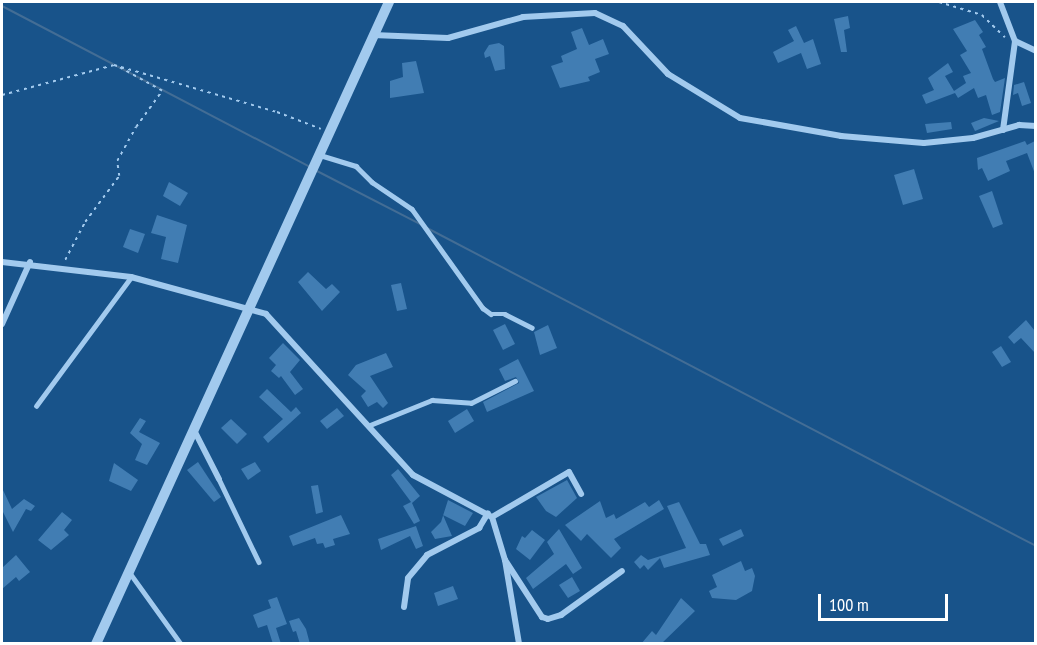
<!DOCTYPE html>
<html>
<head>
<meta charset="utf-8">
<style>
	body { margin:0 }
	#map { position:relative; width:1037px; height:645px; overflow:hidden; background:#18538a; font-family:"PT Sans Narrow",sans-serif }
	div>[style] { position:absolute }
	[style*='--x'] { left:calc(var(--x)*1px); top:calc(var(--y)*1px); width:calc(var(--w)*1px); rotate:calc(var(--a)*1deg) }
	.stream>* { height:2px; margin:-1px; padding:0 1px; transform-origin:1px; border-radius:1px; background:#436d95 }
	.building>* { inset:0; background:#417db3 }
	.path>* { height:1.5px; margin-top:-0.75px; transform-origin:0; background:repeating-linear-gradient(90deg,#a2caee 0 3px,transparent 0 7.5px) }
	.service>* { height:4.5px; margin:-2.25px; padding:0 2.25px; transform-origin:2.25px; border-radius:2.25px; background:#a2caee }
	.minor>* { height:6px; margin:-3px; padding:0 3px; transform-origin:3px; border-radius:3px; background:#a2caee }
	.tertiary>* { height:10px; margin:-5px; padding:0 5px; transform-origin:5px; border-radius:5px; background:#a2caee }
	span { translate:-50% -50%; white-space:nowrap; text-align:center; line-height:1.15; -webkit-text-stroke:4.5px #18538a; paint-order:stroke }
	.frame { position:absolute; inset:0; border:3px solid #fff; pointer-events:none }
	.scale { position:absolute; left:818px; top:594px; width:130px; height:27px; box-sizing:border-box; border:3px solid #fff; border-top:0; padding-left:8px; font-size:18px; line-height:21px; white-space:nowrap; color:#fff; -webkit-text-stroke:4px #18538a; paint-order:stroke }
</style>
</head>
<body>
<div id="map">
	<div class="stream">
		<i style="--x:2;--y:6;--w:348;--a:27.6"></i>
		<i style="--x:315;--y:170;--w:120;--a:27.2"></i>
		<i style="--x:427;--y:228;--w:687;--a:27.57"></i>
	</div>
	<div class="building">
		<i style="clip-path:polygon(848px 16px,850px 28px,844px 30px,847px 52px,841px 52px,834px 19px)"></i>
		<i style="clip-path:polygon(975px 20px,983px 32px,979px 35px,986px 47px,982px 49px,993px 79px,995px 82px,1005px 78px,1000px 112px,992px 115px,986px 95px,978px 98px,974px 88px,958px 98px,955px 93px,926px 104px,922px 95px,934px 90px,928px 78px,948px 63px,953px 72px,945px 76px,954px 91px,966px 83px,963px 76px,971px 73px,960px 55px,967px 51px,953px 29px)"></i>
		<i style="clip-path:polygon(796px 26px,804px 43px,813px 39px,821px 64px,807px 69px,801px 53px,778px 63px,773px 52px,794px 41px,788px 30px)"></i>
		<i style="clip-path:polygon(582px 28px,589px 45px,603px 39px,609px 54px,595px 59px,600px 72px,588px 77px,590px 81px,560px 88px,551px 66px,563px 62px,561px 56px,577px 49px,571px 32px)"></i>
		<i style="clip-path:polygon(499px 43px,504px 46px,505px 69px,495px 71px,490px 56px,485px 58px,484px 53px,489px 45px)"></i>
		<i style="clip-path:polygon(416px 61px,424px 93px,390px 98px,390px 81px,403px 77px,402px 63px)"></i>
		<i style="clip-path:polygon(1024px 82px,1031px 103px,1022px 106px,1018px 93px,1013px 95px,1014px 85px)"></i>
		<i style="clip-path:polygon(984px 118px,999px 121px,975px 131px,971px 123px)"></i>
		<i style="clip-path:polygon(951px 122px,952px 129px,927px 133px,925px 124px)"></i>
		<i style="clip-path:polygon(1025px 141px,1027px 145px,1035px 141px,1035px 174px,1027px 153px,1006px 161px,1010px 171px,988px 181px,982px 168px,978px 170px,977px 158px)"></i>
		<i style="clip-path:polygon(914px 169px,923px 199px,903px 205px,894px 175px)"></i>
		<i style="clip-path:polygon(169px 182px,188px 193px,180px 206px,163px 196px)"></i>
		<i style="clip-path:polygon(992px 191px,1003px 224px,993px 228px,979px 196px)"></i>
		<i style="clip-path:polygon(157px 215px,187px 225px,178px 263px,161px 259px,166px 237px,151px 233px)"></i>
		<i style="clip-path:polygon(130px 229px,145px 234px,138px 253px,123px 247px)"></i>
		<i style="clip-path:polygon(308px 272px,326px 289px,332px 284px,340px 292px,322px 311px,298px 282px)"></i>
		<i style="clip-path:polygon(401px 283px,407px 309px,397px 311px,391px 285px)"></i>
		<i style="clip-path:polygon(1026px 320px,1035px 331px,1035px 353px,1021px 338px,1014px 344px,1008px 337px)"></i>
		<i style="clip-path:polygon(505px 324px,515px 344px,503px 350px,493px 330px)"></i>
		<i style="clip-path:polygon(548px 325px,557px 348px,540px 355px,534px 332px)"></i>
		<i style="clip-path:polygon(283px 343px,300px 360px,290px 372px,303px 389px,295px 395px,281px 376px,279px 378px,271px 371px,276px 365px,269px 358px)"></i>
		<i style="clip-path:polygon(1001px 346px,1011px 362px,1002px 367px,992px 352px)"></i>
		<i style="clip-path:polygon(386px 353px,393px 367px,370px 376px,388px 403px,383px 408px,377px 402px,368px 407px,361px 396px,366px 391px,348px 375px,356px 365px)"></i>
		<i style="clip-path:polygon(518px 359px,534px 391px,487px 412px,483px 402px,519px 383px,516px 377px,505px 381px,499px 369px)"></i>
		<i style="clip-path:polygon(267px 389px,291px 412px,296px 407px,301px 413px,268px 443px,263px 437px,283px 419px,259px 397px)"></i>
		<i style="clip-path:polygon(337px 408px,344px 416px,327px 429px,320px 421px)"></i>
		<i style="clip-path:polygon(467px 409px,474px 421px,455px 433px,448px 421px)"></i>
		<i style="clip-path:polygon(140px 418px,146px 421px,139px 432px,160px 443px,147px 465px,135px 460px,142px 444px,130px 433px)"></i>
		<i style="clip-path:polygon(231px 419px,247px 434px,237px 444px,221px 428px)"></i>
		<i style="clip-path:polygon(198px 462px,221px 497px,214px 502px,187px 470px)"></i>
		<i style="clip-path:polygon(255px 462px,261px 471px,248px 480px,241px 469px)"></i>
		<i style="clip-path:polygon(114px 463px,138px 480px,131px 491px,109px 481px)"></i>
		<i style="clip-path:polygon(398px 469px,420px 496px,412px 503px,420px 521px,414px 524px,403px 506px,411px 502px,391px 475px)"></i>
		<i style="clip-path:polygon(567px 480px,577px 498px,556px 517px,546px 511px,536px 497px)"></i>
		<i style="clip-path:polygon(318px 485px,323px 512px,316px 514px,311px 486px)"></i>
		<i style="clip-path:polygon(2px 488px,12px 509px,24px 499px,35px 506px,31px 511px,26px 509px,13px 532px,2px 510px)"></i>
		<i style="clip-path:polygon(448px 500px,473px 513px,465px 526px,443px 515px,452px 536px,435px 539px,431px 532px,441px 522px)"></i>
		<i style="clip-path:polygon(659px 500px,664px 509px,614px 539px,621px 548px,611px 558px,587px 534px,581px 541px,565px 525px,600px 501px,606px 518px,614px 514px,616px 519px,645px 502px,649px 507px)"></i>
		<i style="clip-path:polygon(679px 502px,700px 544px,706px 544px,710px 555px,664px 568px,660px 558px,648px 570px,644px 565px,640px 569px,634px 562px,641px 555px,648px 560px,686px 548px,667px 506px)"></i>
		<i style="clip-path:polygon(62px 512px,72px 520px,64px 530px,69px 535px,51px 550px,38px 540px)"></i>
		<i style="clip-path:polygon(341px 515px,350px 534px,333px 539px,335px 545px,325px 548px,323px 543px,317px 544px,315px 538px,293px 546px,289px 536px)"></i>
		<i style="clip-path:polygon(416px 526px,423px 546px,416px 549px,410px 536px,381px 550px,378px 539px)"></i>
		<i style="clip-path:polygon(559px 529px,582px 568px,573px 574px,566px 564px,533px 589px,526px 578px,554px 554px,547px 542px)"></i>
		<i style="clip-path:polygon(741px 529px,744px 536px,723px 546px,719px 539px)"></i>
		<i style="clip-path:polygon(532px 530px,545px 540px,530px 560px,516px 549px,522px 536px,525px 538px)"></i>
		<i style="clip-path:polygon(16px 555px,30px 572px,19px 581px,16px 577px,2px 589px,2px 568px)"></i>
		<i style="clip-path:polygon(741px 561px,745px 571px,752px 568px,755px 576px,752px 591px,736px 600px,712px 598px,709px 591px,717px 587px,712px 575px)"></i>
		<i style="clip-path:polygon(572px 577px,580px 591px,568px 598px,559px 585px)"></i>
		<i style="clip-path:polygon(453px 586px,458px 599px,438px 606px,434px 593px)"></i>
		<i style="clip-path:polygon(277px 597px,287px 624px,276px 628px,281px 644px,273px 644px,267px 625px,258px 628px,253px 615px,271px 608px,268px 600px)"></i>
		<i style="clip-path:polygon(681px 598px,695px 611px,661px 644px,641px 644px,652px 631px,656px 635px)"></i>
		<i style="clip-path:polygon(299px 618px,306px 629px,310px 644px,300px 644px,296px 631px,293px 632px,289px 621px)"></i>
	</div>
	<div class="path">
		<i style="--x:939;--y:2;--w:45;--a:16.8"></i>
		<i style="--x:982;--y:15;--w:32;--a:44"></i>
		<i style="--x:2;--y:95;--w:116;--a:-15"></i>
		<i style="--x:114;--y:65;--w:170;--a:16.1"></i>
		<i style="--x:277;--y:112;--w:47;--a:21.1"></i>
		<i style="--x:65;--y:260;--w:43;--a:-62.2"></i>
		<i style="--x:85;--y:222;--w:57;--a:-53.5"></i>
		<i style="--x:119;--y:176;--w:15;--a:-98"></i>
		<i style="--x:117;--y:161;--w:39;--a:-61"></i>
		<i style="--x:136;--y:127;--w:44;--a:-54.2"></i>
		<i style="--x:162;--y:91;--w:48;--a:-151.3"></i>
	</div>
	<div class="service">
		<i style="--x:320;--y:155;--w:38;--a:17"></i>
		<i style="--x:356;--y:166;--w:23;--a:45"></i>
		<i style="--x:372;--y:182;--w:48;--a:34"></i>
		<i style="--x:412;--y:209;--w:122;--a:54.4"></i>
		<i style="--x:483;--y:308;--w:10;--a:37"></i>
		<i style="--x:491;--y:314;--w:14;--a:0"></i>
		<i style="--x:505;--y:314;--w:30;--a:27"></i>
		<i style="--x:36;--y:406;--w:160;--a:-53.6"></i>
		<i style="--x:370;--y:425;--w:67;--a:-22"></i>
		<i style="--x:432;--y:400;--w:39;--a:4"></i>
		<i style="--x:471;--y:403;--w:49;--a:-26.6"></i>
		<i style="--x:219;--y:479;--w:92;--a:64.3"></i>
		<i style="--x:130;--y:573;--w:87;--a:54.3"></i>
	</div>
	<div class="minor">
		<i style="--x:1000;--y:2;--w:42;--a:69"></i>
		<i style="--x:1015;--y:41;--w:23;--a:25"></i>
		<i style="--x:373;--y:35;--w:75;--a:2.3"></i>
		<i style="--x:448;--y:38;--w:78;--a:-15.6"></i>
		<i style="--x:523;--y:17;--w:72;--a:-3.2"></i>
		<i style="--x:595;--y:13;--w:31;--a:25"></i>
		<i style="--x:623;--y:26;--w:66;--a:46.8"></i>
		<i style="--x:668;--y:74;--w:84;--a:31.4"></i>
		<i style="--x:740;--y:118;--w:103;--a:10.1"></i>
		<i style="--x:841;--y:136;--w:83;--a:4.8"></i>
		<i style="--x:924;--y:143;--w:49;--a:-5.8"></i>
		<i style="--x:973;--y:138;--w:48;--a:-15.8"></i>
		<i style="--x:1019;--y:125;--w:17;--a:3"></i>
		<i style="--x:1003;--y:130;--w:90;--a:-82.3"></i>
		<i style="--x:2;--y:262;--w:130;--a:6.6"></i>
		<i style="--x:131;--y:277;--w:140;--a:15.3"></i>
		<i style="--x:266;--y:314;--w:218;--a:47.6"></i>
		<i style="--x:413;--y:475;--w:89;--a:28"></i>
		<i style="--x:492;--y:517;--w:45;--a:73.2"></i>
		<i style="--x:505;--y:560;--w:85;--a:80.5"></i>
		<i style="--x:2;--y:324;--w:68;--a:-65.7"></i>
		<i style="--x:194;--y:430;--w:55;--a:63"></i>
		<i style="--x:492;--y:517;--w:89;--a:-30.3"></i>
		<i style="--x:569;--y:472;--w:25;--a:61"></i>
		<i style="--x:505;--y:560;--w:68;--a:57"></i>
		<i style="--x:542;--y:617;--w:6;--a:18"></i>
		<i style="--x:548;--y:619;--w:14;--a:-17"></i>
		<i style="--x:561;--y:615;--w:75;--a:-35.8"></i>
		<i style="--x:404;--y:607;--w:29;--a:-82"></i>
		<i style="--x:408;--y:578;--w:30;--a:-50"></i>
		<i style="--x:427;--y:555;--w:59;--a:-27.4"></i>
		<i style="--x:479;--y:528;--w:17;--a:-59"></i>
	</div>
	<div class="tertiary">
		<i style="--x:96;--y:644;--w:706;--a:-65.47"></i>
	</div>
	<div class="frame"></div>
	<div class="scale">100 m</div>
</div>
</body>
</html>
